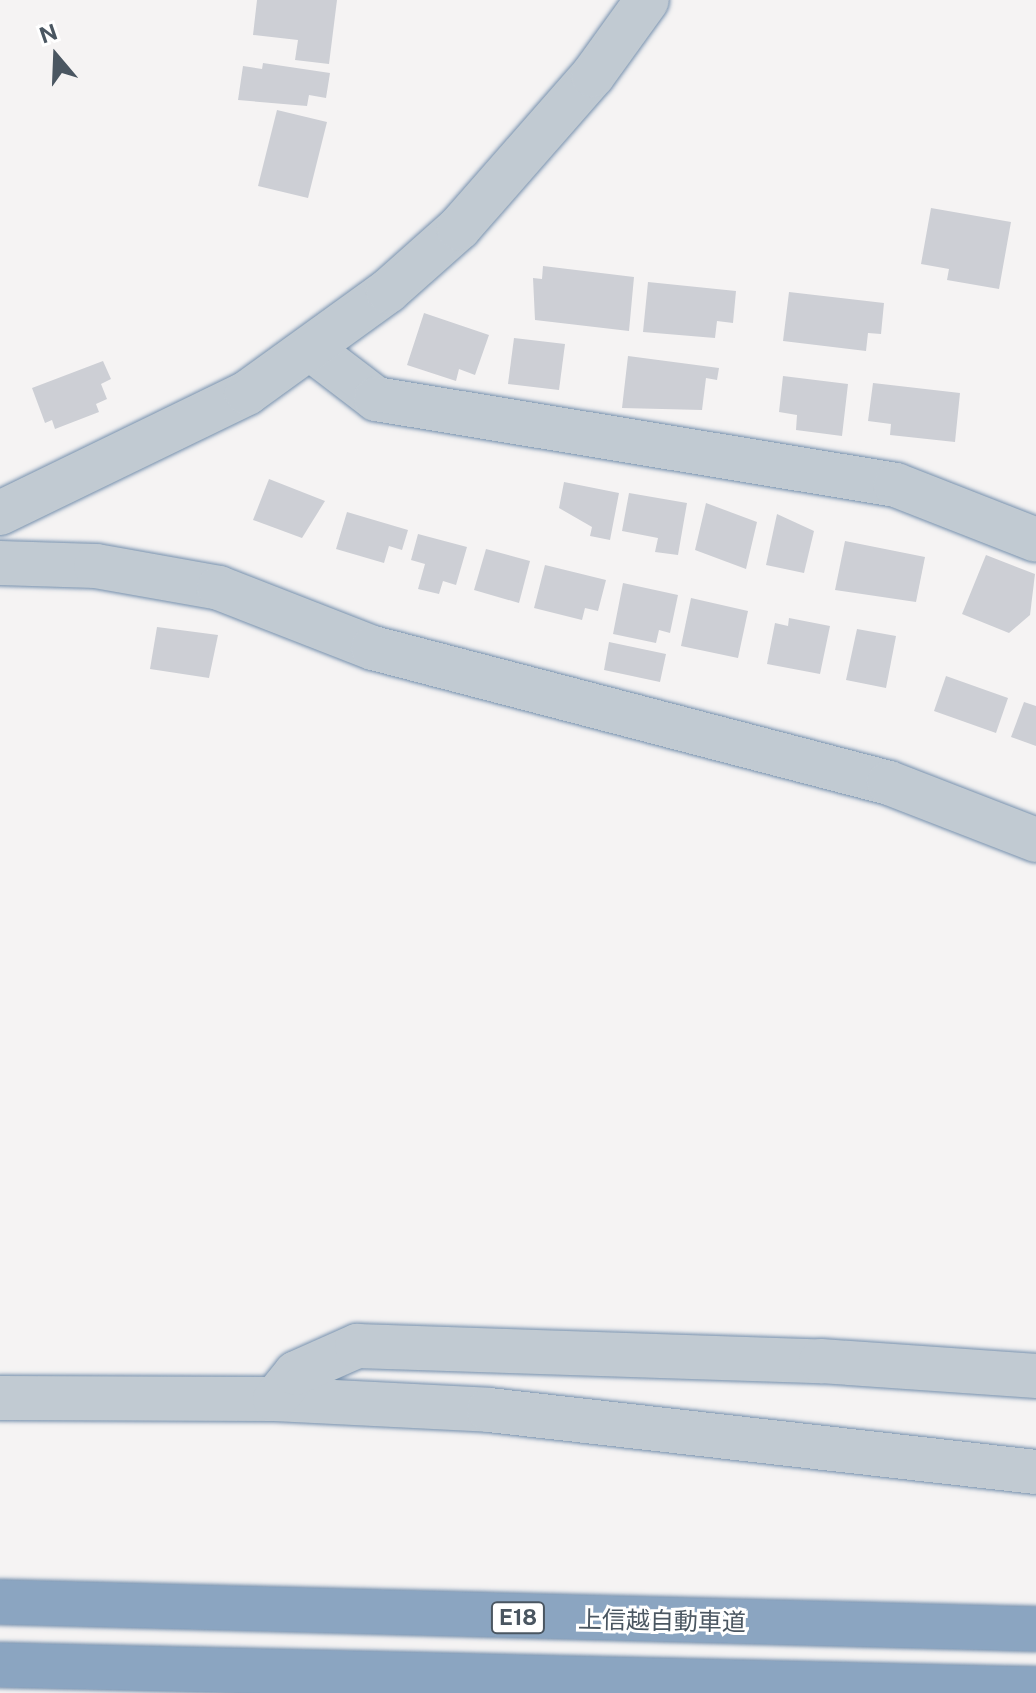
<!DOCTYPE html>
<html>
<head>
<meta charset="utf-8">
<style>
	body { margin:0 }
	#map { position:relative; width:1036px; height:1693px; overflow:hidden; background:#f5f3f3; font-family:"Public Sans","Noto Sans JP",sans-serif }
	div>[style] { position:absolute }
	[style*='--x'] { left:calc(var(--x)*1px); top:calc(var(--y)*1px); width:calc(var(--w)*1px); rotate:calc(var(--a)*1deg) }
	.building>* { inset:0; background:#cdcfd5 }
	.roads { filter:drop-shadow(0 0 2px #7690ad) drop-shadow(0 0 2px #7690ad) }
	.minor>* { height:44px; margin:-22px; padding:0 22px; transform-origin:22px; border-radius:22px; background:#c1cad2 }
	.motorway>* { height:44px; margin:-22px; padding:0 22px; transform-origin:22px; border-radius:22px; background:#8ba5c1 }
	span { translate:-50% -50%; white-space:nowrap; text-align:center; line-height:1.15; -webkit-text-stroke:6px #fff; paint-order:stroke }
	.shield-label span { padding:2px 6px; background:#fff; border:2px solid; border-radius:6px; -webkit-text-stroke-width:0 }
	.shield-label { font-size:22px; color:#4a5661; font-weight:700 }
	.street-label { font-size:24px; color:#4a5661 }
	.north { position:absolute; left:16px; top:16px; width:80px; height:80px; -webkit-text-stroke:6px #fff; paint-order:stroke; rotate:341deg; font-size:22px; font-weight:700; line-height:32px; text-align:center; color:#4a5661 }
	.north::after { content:''; display:block; margin:auto; width:28px; height:36px; background:#4a5661; clip-path:polygon(50% 0,100% 100%,50% 72%,0 100%) }
</style>
</head>
<body>
<div id="map">
	<div class="building">
		<i style="clip-path:polygon(257px 0,337px 0,329px 64px,295px 60px,298px 40px,253px 35px)"></i>
		<i style="clip-path:polygon(263px 63px,330px 73px,326px 98px,309px 95px,307px 106px,238px 100px,243px 66px,262px 69px)"></i>
		<i style="clip-path:polygon(277px 110px,327px 122px,308px 198px,258px 186px)"></i>
		<i style="clip-path:polygon(931px 208px,1011px 222px,999px 289px,947px 280px,949px 269px,921px 264px)"></i>
		<i style="clip-path:polygon(543px 266px,634px 277px,629px 331px,535px 320px,533px 278px,542px 279px)"></i>
		<i style="clip-path:polygon(648px 282px,736px 291px,733px 323px,717px 321px,715px 338px,643px 332px)"></i>
		<i style="clip-path:polygon(789px 292px,884px 303px,881px 334px,868px 333px,866px 351px,783px 341px)"></i>
		<i style="clip-path:polygon(424px 313px,489px 335px,475px 375px,459px 369px,456px 381px,407px 365px)"></i>
		<i style="clip-path:polygon(514px 338px,565px 344px,559px 390px,508px 384px)"></i>
		<i style="clip-path:polygon(628px 356px,719px 368px,717px 380px,706px 378px,702px 410px,622px 408px)"></i>
		<i style="clip-path:polygon(103px 361px,111px 379px,101px 384px,107px 399px,96px 404px,99px 412px,55px 429px,52px 420px,45px 423px,32px 388px)"></i>
		<i style="clip-path:polygon(783px 376px,848px 384px,842px 436px,796px 430px,797px 415px,779px 412px)"></i>
		<i style="clip-path:polygon(873px 383px,960px 393px,955px 442px,890px 435px,891px 424px,868px 421px)"></i>
		<i style="clip-path:polygon(269px 479px,325px 501px,302px 538px,253px 520px)"></i>
		<i style="clip-path:polygon(564px 482px,619px 493px,610px 540px,590px 536px,592px 527px,559px 508px)"></i>
		<i style="clip-path:polygon(629px 493px,687px 503px,678px 555px,655px 552px,658px 538px,622px 531px)"></i>
		<i style="clip-path:polygon(706px 503px,757px 522px,746px 569px,695px 550px)"></i>
		<i style="clip-path:polygon(347px 512px,408px 530px,402px 550px,389px 546px,384px 563px,336px 549px)"></i>
		<i style="clip-path:polygon(777px 514px,814px 531px,804px 573px,766px 565px)"></i>
		<i style="clip-path:polygon(418px 534px,467px 547px,456px 585px,443px 581px,439px 594px,418px 589px,425px 564px,411px 560px)"></i>
		<i style="clip-path:polygon(845px 541px,925px 557px,916px 602px,835px 590px)"></i>
		<i style="clip-path:polygon(486px 549px,530px 561px,519px 603px,474px 590px)"></i>
		<i style="clip-path:polygon(986px 555px,1035px 574px,1030px 615px,1009px 633px,962px 614px)"></i>
		<i style="clip-path:polygon(545px 565px,606px 580px,598px 611px,585px 608px,582px 620px,534px 608px)"></i>
		<i style="clip-path:polygon(623px 583px,678px 595px,670px 633px,659px 630px,656px 643px,613px 634px)"></i>
		<i style="clip-path:polygon(691px 598px,748px 611px,738px 658px,681px 646px)"></i>
		<i style="clip-path:polygon(789px 618px,830px 626px,820px 674px,767px 664px,775px 623px,788px 626px)"></i>
		<i style="clip-path:polygon(157px 627px,218px 635px,209px 678px,150px 669px)"></i>
		<i style="clip-path:polygon(857px 629px,896px 636px,886px 688px,846px 680px)"></i>
		<i style="clip-path:polygon(609px 642px,666px 654px,660px 682px,604px 670px)"></i>
		<i style="clip-path:polygon(946px 676px,1008px 698px,996px 733px,934px 711px)"></i>
		<i style="clip-path:polygon(1024px 702px,1036px 706px,1036px 746px,1011px 737px)"></i>
	</div>
	<div class="roads">
		<div class="minor">
			<i style="--x:312;--y:350;--w:81;--a:37.4"></i>
			<i style="--x:376;--y:399;--w:527;--a:9.39"></i>
			<i style="--x:896;--y:485;--w:150;--a:21.4"></i>
			<i style="--x:0;--y:513;--w:275;--a:-25.9"></i>
			<i style="--x:247;--y:393;--w:174;--a:-35.9"></i>
			<i style="--x:388;--y:291;--w:95;--a:-41.6"></i>
			<i style="--x:459;--y:228;--w:203;--a:-48.8"></i>
			<i style="--x:593;--y:75;--w:92;--a:-54.2"></i>
			<i style="--x:0;--y:563;--w:96;--a:1.8"></i>
			<i style="--x:96;--y:566;--w:125;--a:10.1"></i>
			<i style="--x:219;--y:588;--w:165;--a:21.3"></i>
			<i style="--x:373;--y:648;--w:533;--a:14.66"></i>
			<i style="--x:889;--y:783;--w:158;--a:21.2"></i>
			<i style="--x:0;--y:1398;--w:275;--a:0.2"></i>
			<i style="--x:275;--y:1399;--w:214;--a:2.9"></i>
			<i style="--x:489;--y:1410;--w:551;--a:6.47"></i>
			<i style="--x:275;--y:1399;--w:33;--a:-51"></i>
			<i style="--x:296;--y:1373;--w:67;--a:-23.9"></i>
			<i style="--x:357;--y:1346;--w:464;--a:1.9"></i>
			<i style="--x:821;--y:1361;--w:216;--a:4"></i>
		</div>
		<div class="motorway">
			<i style="--x:0;--y:1602;--w:1036;--a:1.49"></i>
			<i style="--x:0;--y:1665;--w:1036;--a:1.33"></i>
		</div>
	</div>
	<div class="shield-label">
		<span style="left:518px;top:1618px">E18</span>
	</div>
	<div class="street-label">
		<span style="left:662px;top:1621px;rotate:1deg">上信越自動車道</span>
	</div>
	<div class="north">N</div>
</div>
</body>
</html>
